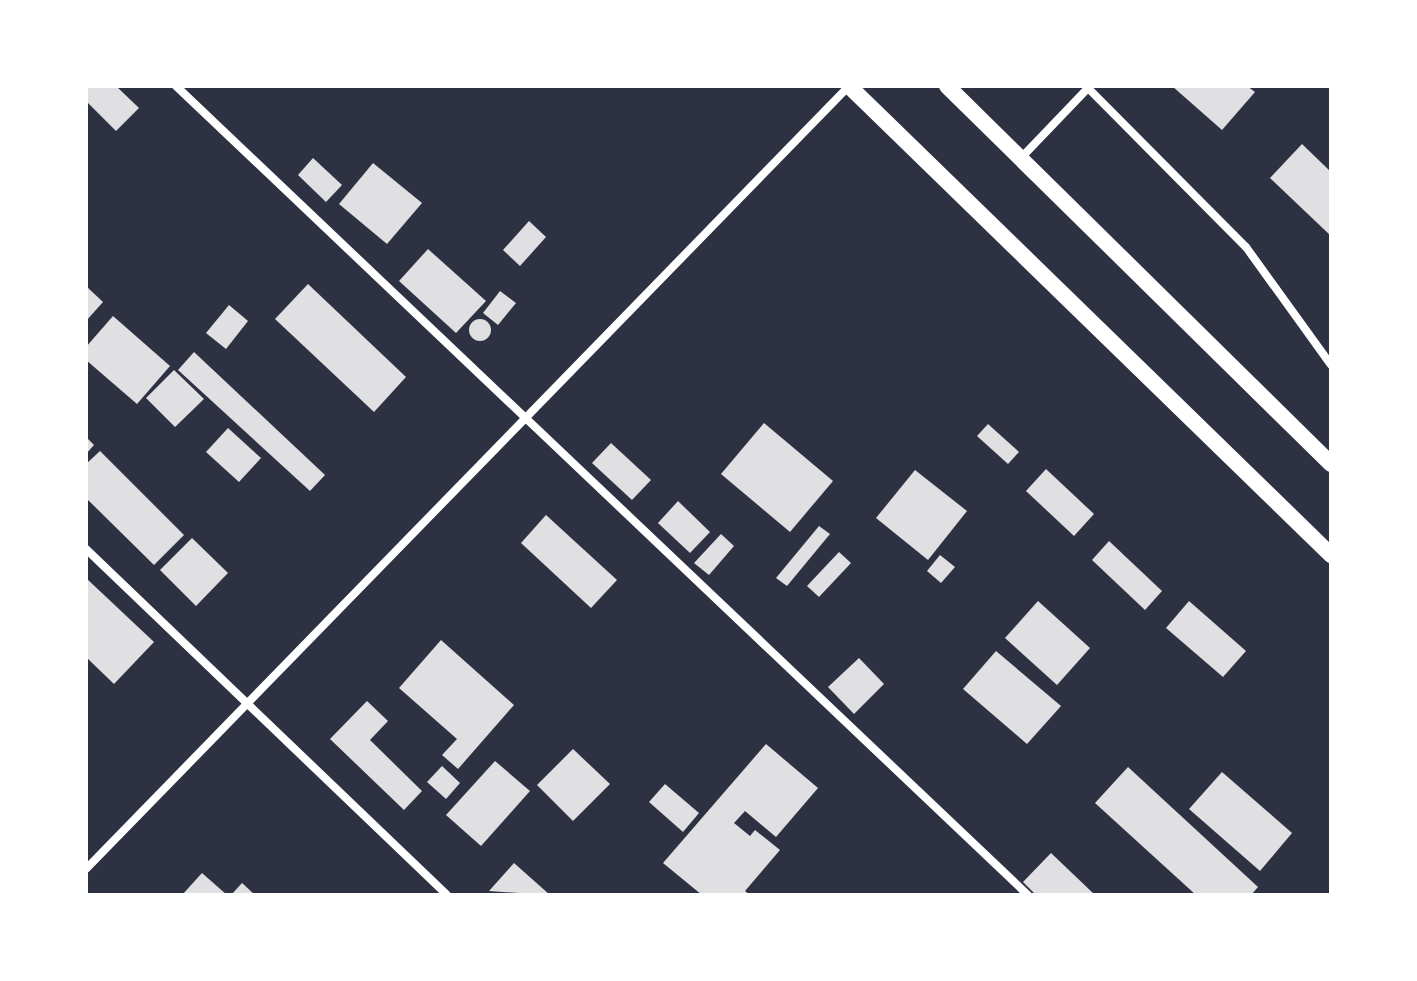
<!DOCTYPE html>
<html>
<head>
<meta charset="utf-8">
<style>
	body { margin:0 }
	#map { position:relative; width:1417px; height:981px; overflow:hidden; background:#2d3142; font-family:"Space Grotesk",sans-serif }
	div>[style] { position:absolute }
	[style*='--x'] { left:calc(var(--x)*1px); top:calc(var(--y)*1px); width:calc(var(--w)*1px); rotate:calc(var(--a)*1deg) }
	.building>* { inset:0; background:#e0e0e3 }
	.round { border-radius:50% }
	.minor>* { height:8px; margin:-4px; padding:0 4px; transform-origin:4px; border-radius:4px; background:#fff }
	.secondary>* { height:16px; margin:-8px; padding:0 8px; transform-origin:8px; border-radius:8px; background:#fff }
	span { translate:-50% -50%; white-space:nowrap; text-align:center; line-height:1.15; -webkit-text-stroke:6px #fff; paint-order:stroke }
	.frame { position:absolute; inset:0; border:88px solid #fff; pointer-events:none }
</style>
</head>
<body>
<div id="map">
	<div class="building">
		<i style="clip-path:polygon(86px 86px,116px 86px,139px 108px,116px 131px,86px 101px)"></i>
		<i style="clip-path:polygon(1172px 86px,1247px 86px,1255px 92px,1222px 130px)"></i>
		<i style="clip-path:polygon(1302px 144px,1331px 172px,1331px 236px,1270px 178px)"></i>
		<i style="clip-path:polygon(313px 158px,342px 185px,326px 202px,298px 175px)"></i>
		<i style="clip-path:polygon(373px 163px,422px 203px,387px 244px,339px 204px)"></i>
		<i style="clip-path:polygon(529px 221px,546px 237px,520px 266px,503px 250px)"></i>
		<i style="clip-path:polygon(428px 249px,486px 301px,456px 333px,399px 281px)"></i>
		<i style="clip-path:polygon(308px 284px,406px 377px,374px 412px,275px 319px)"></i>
		<i style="clip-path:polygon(86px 286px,103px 302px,86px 321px)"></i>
		<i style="clip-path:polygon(500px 291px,516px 303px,498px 325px,483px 313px)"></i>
		<i style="clip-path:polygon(229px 305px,248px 321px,226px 349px,206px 333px)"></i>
		<i style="clip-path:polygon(113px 316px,170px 366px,137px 404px,86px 360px,86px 347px)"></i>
		<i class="round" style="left:469px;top:319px;width:22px;height:22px"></i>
		<i style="clip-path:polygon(194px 352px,325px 475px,310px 491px,178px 370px)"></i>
		<i style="clip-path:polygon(174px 370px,204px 399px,175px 427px,146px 398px)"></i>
		<i style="clip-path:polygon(764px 423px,833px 481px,790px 532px,721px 474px)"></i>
		<i style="clip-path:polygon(988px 424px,1019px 452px,1008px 464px,977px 436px)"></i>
		<i style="clip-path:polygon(228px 428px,261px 458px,239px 482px,206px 452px)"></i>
		<i style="clip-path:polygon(86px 437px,94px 445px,86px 454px)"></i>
		<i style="clip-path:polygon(611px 443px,651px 480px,632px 500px,592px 463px)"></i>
		<i style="clip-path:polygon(100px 451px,184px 535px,154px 565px,86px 498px,86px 464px)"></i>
		<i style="clip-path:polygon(1046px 469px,1094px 514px,1074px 536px,1026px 491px)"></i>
		<i style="clip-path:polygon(915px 470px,967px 511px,928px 560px,876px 518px)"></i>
		<i style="clip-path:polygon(678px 501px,710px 532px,690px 553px,658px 523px)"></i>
		<i style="clip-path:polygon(546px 515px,617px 580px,591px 608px,521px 543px)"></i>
		<i style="clip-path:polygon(819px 526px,830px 534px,787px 586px,776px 578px)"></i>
		<i style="clip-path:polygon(721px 534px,734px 546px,709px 575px,694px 563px)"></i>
		<i style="clip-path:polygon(192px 538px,228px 573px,196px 606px,160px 570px)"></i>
		<i style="clip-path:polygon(1109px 541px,1162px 591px,1145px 610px,1092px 560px)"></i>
		<i style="clip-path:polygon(839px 552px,851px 563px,819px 597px,807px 586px)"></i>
		<i style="clip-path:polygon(940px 555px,955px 567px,941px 583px,927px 571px)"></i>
		<i style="clip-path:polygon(86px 578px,154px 642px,114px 684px,86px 657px)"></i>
		<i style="clip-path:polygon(1038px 601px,1090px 648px,1057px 685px,1005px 638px)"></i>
		<i style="clip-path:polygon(1189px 601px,1246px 651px,1223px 677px,1166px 628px)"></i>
		<i style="clip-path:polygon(441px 640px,514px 705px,458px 769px,442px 755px,457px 739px,399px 688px)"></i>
		<i style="clip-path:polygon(996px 651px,1061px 706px,1027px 744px,963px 689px)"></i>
		<i style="clip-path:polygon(859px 658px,884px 684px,854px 714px,828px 687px)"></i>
		<i style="clip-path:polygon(367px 701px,388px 721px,370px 740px,422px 791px,404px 810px,330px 739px)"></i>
		<i style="clip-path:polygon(766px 744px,818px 788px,776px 837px,745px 811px,734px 823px,750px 836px,755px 830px,780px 850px,745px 891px,750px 895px,702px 895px,663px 863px)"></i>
		<i style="clip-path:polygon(573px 749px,610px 784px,573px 821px,537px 785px)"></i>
		<i style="clip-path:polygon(495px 761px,530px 791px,481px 846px,446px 815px)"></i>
		<i style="clip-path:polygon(442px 766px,460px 783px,446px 799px,427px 782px)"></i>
		<i style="clip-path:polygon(1128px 767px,1258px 887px,1251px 895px,1196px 895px,1095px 803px)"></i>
		<i style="clip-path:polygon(1222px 772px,1292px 833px,1260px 871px,1189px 809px)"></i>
		<i style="clip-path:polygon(665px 784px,699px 813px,683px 832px,649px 802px)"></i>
		<i style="clip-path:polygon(1051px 853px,1095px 895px,1036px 895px,1023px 882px)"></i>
		<i style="clip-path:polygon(514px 863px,550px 895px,489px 891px)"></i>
		<i style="clip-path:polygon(202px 873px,227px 895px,182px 895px)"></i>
		<i style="clip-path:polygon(242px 883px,255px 895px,231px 895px)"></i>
	</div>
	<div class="minor">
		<i style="--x:176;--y:86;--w:1175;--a:43.52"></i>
		<i style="--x:1086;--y:86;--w:227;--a:45.2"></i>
		<i style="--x:1246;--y:247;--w:145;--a:54.2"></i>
		<i style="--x:1020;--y:159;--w:98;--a:-46.2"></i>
		<i style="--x:86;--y:549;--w:500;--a:43.78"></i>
		<i style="--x:86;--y:869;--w:1093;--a:-45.74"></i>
	</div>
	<div class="secondary">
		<i style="--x:849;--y:86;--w:673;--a:44.22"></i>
		<i style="--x:947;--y:86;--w:539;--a:44.55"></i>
	</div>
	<div class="frame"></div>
</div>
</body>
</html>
